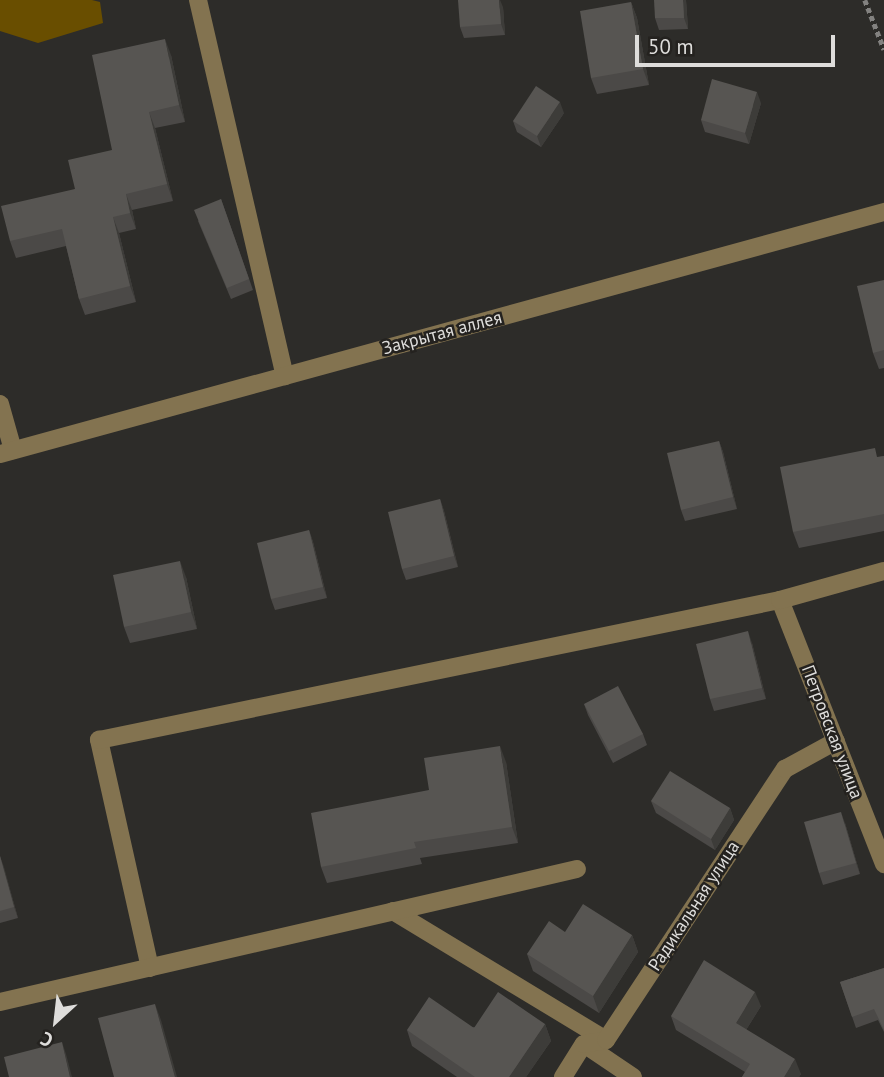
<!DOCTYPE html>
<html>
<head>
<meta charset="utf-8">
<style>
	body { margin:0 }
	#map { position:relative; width:884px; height:1077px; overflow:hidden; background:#2d2c29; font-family:"PT Sans",sans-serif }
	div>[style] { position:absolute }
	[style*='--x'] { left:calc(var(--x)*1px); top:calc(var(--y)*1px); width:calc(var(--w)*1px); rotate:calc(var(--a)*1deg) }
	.green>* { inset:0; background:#694e00 }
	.path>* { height:4.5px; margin-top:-2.25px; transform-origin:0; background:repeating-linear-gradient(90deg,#838280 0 5px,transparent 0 8.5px) }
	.minor>* { height:18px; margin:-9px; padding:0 9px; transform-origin:9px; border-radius:9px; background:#837350 }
	.wall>* { inset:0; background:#4b4947 }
	.shaded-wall>* { inset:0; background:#3d3c39 }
	.building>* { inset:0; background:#575552 }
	span { translate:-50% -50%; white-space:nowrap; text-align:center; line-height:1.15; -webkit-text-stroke:5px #24221f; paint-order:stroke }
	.street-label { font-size:18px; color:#dedddb }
	.north { position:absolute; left:21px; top:986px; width:70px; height:70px; -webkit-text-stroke:5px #24221f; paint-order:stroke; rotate:207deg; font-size:19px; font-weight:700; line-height:28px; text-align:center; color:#dedddb }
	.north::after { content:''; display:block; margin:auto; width:24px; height:32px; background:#dedddb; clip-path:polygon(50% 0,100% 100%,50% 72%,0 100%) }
	.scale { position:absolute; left:635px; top:35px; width:200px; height:32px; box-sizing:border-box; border:4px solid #dedddb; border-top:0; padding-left:9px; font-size:21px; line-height:24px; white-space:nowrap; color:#dedddb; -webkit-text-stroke:5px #24221f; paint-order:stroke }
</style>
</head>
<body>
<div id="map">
	<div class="green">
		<i style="clip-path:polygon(0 0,92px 0,100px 2px,103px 23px,38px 43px,0 31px)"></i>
	</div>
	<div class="path">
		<i style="--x:865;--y:0;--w:53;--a:68.8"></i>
	</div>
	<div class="minor">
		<i style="--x:198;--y:0;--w:386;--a:77"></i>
		<i style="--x:0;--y:404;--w:48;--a:74.2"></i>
		<i style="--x:0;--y:454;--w:917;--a:-15.31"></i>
		<i style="--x:780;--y:600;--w:284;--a:68.5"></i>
		<i style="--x:393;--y:911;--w:249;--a:31.2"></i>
		<i style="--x:150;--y:968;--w:234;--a:-102.6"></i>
		<i style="--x:99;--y:740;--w:695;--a:-11.62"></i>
		<i style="--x:780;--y:600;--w:108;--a:-15.6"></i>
		<i style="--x:0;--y:1002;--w:592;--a:-12.98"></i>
		<i style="--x:584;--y:1044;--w:59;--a:34"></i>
		<i style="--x:563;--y:1077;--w:39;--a:-58"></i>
		<i style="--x:584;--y:1044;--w:22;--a:-10"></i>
		<i style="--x:606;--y:1040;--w:325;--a:-56.6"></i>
		<i style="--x:785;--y:769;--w:58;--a:-28.8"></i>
	</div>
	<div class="wall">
		<i style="clip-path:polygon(686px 0,688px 29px,659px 30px,655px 18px)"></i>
		<i style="clip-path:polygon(631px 2px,637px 18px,649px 85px,597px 94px,591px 78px)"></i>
		<i style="clip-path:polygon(503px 7px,505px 35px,464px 38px,460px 27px)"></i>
		<i style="clip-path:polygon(171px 55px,185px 122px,155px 128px,173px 201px,132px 210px,136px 229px,119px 233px,136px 302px,85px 315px,79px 299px,66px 246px,16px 258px,10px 241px,75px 189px,112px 150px)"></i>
		<i style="clip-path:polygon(761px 103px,749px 144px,705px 132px,701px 120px)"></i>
		<i style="clip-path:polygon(564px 113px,541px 147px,517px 132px,513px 121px)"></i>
		<i style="clip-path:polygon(221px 199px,253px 290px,231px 299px,198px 221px)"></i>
		<i style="clip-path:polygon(884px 280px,884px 368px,879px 369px,873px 353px)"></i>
		<i style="clip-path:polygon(719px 441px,723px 452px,737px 509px,685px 521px,681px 510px)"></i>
		<i style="clip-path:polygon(884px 456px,884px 531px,799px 548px,793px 532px,879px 457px)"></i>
		<i style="clip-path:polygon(440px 499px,444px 511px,458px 567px,406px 580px,402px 569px)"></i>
		<i style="clip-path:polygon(309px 530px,313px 542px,327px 598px,275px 610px,271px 599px)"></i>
		<i style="clip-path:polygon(186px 577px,197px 629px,130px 643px,124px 627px)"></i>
		<i style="clip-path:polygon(752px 643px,766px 699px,714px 711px,710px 699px)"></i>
		<i style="clip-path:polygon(584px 704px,643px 734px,647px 745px,613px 763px,588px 715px)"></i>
		<i style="clip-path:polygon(506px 762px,518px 843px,420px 858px,422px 864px,327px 883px,321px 867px,429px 790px)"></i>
		<i style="clip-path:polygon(651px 801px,730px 808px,734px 820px,715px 850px,656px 813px)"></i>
		<i style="clip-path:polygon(845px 823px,860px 874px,823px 885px,819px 873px)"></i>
		<i style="clip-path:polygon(0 856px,18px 918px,0 923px)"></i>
		<i style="clip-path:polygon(565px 932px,632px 935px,638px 952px,599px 1013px,533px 971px,527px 954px)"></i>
		<i style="clip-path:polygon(884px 968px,884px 1032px,878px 1020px,856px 1028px,840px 982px)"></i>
		<i style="clip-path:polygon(761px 1006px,746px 1030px,801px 1074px,799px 1077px,742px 1077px,745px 1072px,676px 1030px,671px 1016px)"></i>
		<i style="clip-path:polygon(545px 1024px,551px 1041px,526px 1077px,457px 1077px,412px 1046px,407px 1030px)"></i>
	</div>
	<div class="shaded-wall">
		<i style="clip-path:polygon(499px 0,500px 0,503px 7px,505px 35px,501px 24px)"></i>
		<i style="clip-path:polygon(683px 0,686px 0,688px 29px,684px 18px)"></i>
		<i style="clip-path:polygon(631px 2px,637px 18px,649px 85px,643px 69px)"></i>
		<i style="clip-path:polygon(165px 39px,171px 55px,185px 122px,179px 105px)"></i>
		<i style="clip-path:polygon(757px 92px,761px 103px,749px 144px,745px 133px)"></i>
		<i style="clip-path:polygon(560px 102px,564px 113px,541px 147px,537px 136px)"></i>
		<i style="clip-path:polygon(149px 112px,155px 128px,173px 201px,167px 184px)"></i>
		<i style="clip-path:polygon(126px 194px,132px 210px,136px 229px,130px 213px)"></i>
		<i style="clip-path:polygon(113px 217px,119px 233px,136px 302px,130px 286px)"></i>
		<i style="clip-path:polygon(719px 441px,723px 452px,737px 509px,733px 497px)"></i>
		<i style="clip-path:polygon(440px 499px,444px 511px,458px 567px,454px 556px)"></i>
		<i style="clip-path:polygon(309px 530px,313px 542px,327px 598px,323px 587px)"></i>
		<i style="clip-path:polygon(180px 561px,186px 577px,197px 629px,191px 612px)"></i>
		<i style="clip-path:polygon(748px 631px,752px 643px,766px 699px,762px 688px)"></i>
		<i style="clip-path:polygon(500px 746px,506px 762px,518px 843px,512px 827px)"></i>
		<i style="clip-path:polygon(730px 808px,734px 820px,715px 850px,711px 839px)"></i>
		<i style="clip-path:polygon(841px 812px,845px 823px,860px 874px,856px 863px)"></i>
		<i style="clip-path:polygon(0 856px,4px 867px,18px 918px,14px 907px)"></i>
		<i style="clip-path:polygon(632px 935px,638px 952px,599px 1013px,593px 996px)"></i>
		<i style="clip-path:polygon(755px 992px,761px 1006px,741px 1038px,736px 1023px)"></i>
		<i style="clip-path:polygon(155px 1004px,161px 1020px,177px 1077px,175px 1077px)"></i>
		<i style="clip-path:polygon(545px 1024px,551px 1041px,526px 1077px,509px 1077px)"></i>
		<i style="clip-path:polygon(62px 1042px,66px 1054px,72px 1077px,70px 1077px)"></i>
		<i style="clip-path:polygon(795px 1059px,801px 1074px,799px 1077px,784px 1077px)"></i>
	</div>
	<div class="building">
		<i style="clip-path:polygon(458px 0,499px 0,501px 24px,460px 27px)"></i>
		<i style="clip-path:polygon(654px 0,683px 0,684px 18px,655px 18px)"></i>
		<i style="clip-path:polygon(631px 2px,643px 69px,591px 78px,580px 11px)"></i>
		<i style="clip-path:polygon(165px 39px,179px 105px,149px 112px,167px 184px,126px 194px,130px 213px,113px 217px,130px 286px,79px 299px,62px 229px,10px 241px,1px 206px,75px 189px,68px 160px,112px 150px,92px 55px)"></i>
		<i style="clip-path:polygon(712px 79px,757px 92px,745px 133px,701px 120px)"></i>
		<i style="clip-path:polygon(536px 86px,560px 102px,537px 136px,513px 121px)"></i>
		<i style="clip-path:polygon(221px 199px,249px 279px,227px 288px,194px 210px)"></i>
		<i style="clip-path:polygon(884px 280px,884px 350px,873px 353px,857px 286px)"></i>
		<i style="clip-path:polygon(719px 441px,733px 497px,681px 510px,667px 453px)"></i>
		<i style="clip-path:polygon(875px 448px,877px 457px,884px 456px,884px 514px,793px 532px,780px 467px)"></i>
		<i style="clip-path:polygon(440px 499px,454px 556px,402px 569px,388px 512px)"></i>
		<i style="clip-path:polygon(309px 530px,323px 587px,271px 599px,257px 543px)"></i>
		<i style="clip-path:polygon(180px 561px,191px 612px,124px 627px,113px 575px)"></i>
		<i style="clip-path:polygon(748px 631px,762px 688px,710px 699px,696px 644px)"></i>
		<i style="clip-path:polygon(618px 686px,643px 734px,609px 751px,584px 704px)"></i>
		<i style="clip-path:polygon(500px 746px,512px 827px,414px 842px,416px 848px,321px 867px,311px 813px,429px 790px,424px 758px)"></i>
		<i style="clip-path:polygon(670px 771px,730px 808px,711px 839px,651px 801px)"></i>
		<i style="clip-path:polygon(841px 812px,856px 863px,819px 873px,804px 822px)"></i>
		<i style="clip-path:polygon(0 856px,14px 907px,0 911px)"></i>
		<i style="clip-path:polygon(583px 904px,632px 935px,593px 996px,527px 954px,549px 921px,565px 932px)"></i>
		<i style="clip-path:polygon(704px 960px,755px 992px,736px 1023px,795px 1059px,784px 1077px,742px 1077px,750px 1064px,671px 1016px)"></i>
		<i style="clip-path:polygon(884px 968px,884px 1030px,874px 1009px,852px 1017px,840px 982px)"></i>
		<i style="clip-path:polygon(498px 992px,545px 1024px,509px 1077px,475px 1077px,407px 1030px,429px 997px,474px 1028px)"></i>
		<i style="clip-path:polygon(155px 1004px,175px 1077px,114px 1077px,98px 1018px)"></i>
		<i style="clip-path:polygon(62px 1042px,70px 1077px,9px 1077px,4px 1057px)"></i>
	</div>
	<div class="street-label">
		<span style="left:442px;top:333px;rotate:-15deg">Закрытая аллея</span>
		<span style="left:832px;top:732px;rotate:69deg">Петровская улица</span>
		<span style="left:694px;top:906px;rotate:-57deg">Радикальная улица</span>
	</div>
	<div class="north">С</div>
	<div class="scale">50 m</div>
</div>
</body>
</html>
